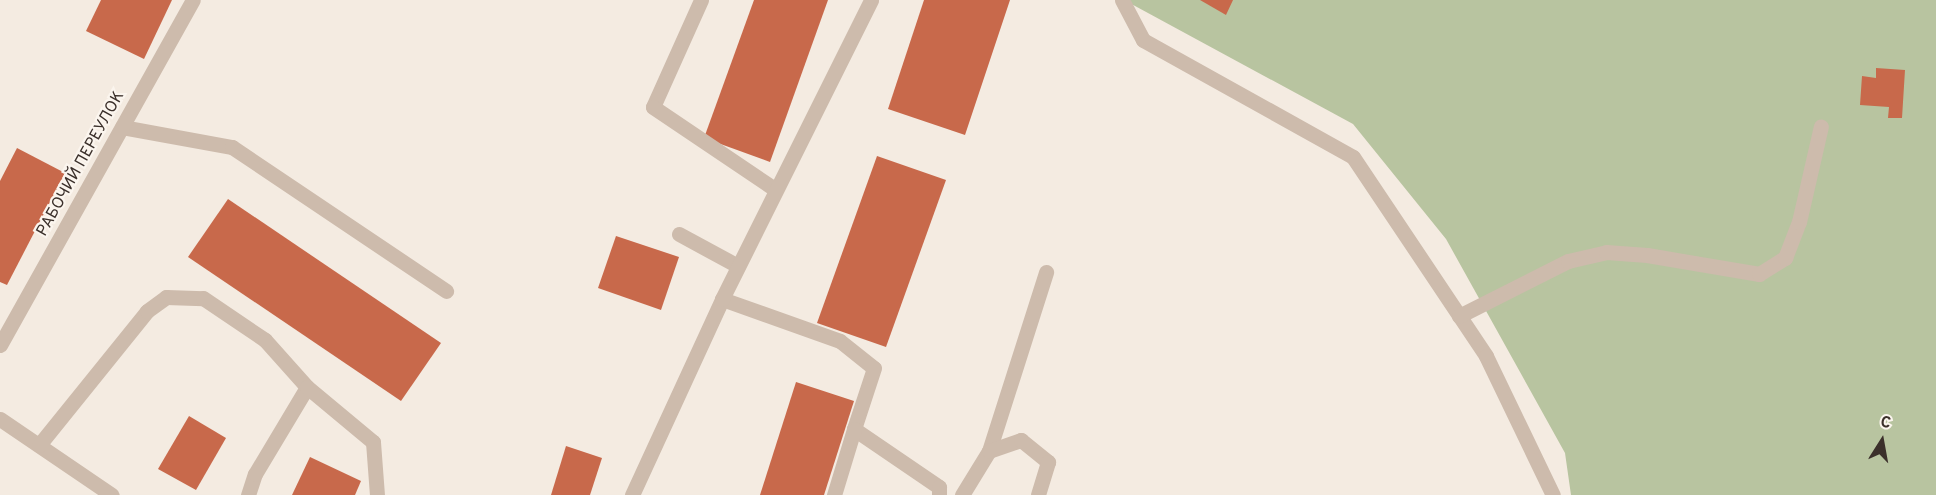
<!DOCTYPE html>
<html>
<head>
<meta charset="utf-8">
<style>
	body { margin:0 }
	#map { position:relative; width:1936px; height:495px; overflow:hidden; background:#f4ebe1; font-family:Overpass,sans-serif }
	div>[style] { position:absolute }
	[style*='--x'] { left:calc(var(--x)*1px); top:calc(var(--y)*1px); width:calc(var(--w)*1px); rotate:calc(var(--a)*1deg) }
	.green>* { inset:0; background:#b8c4a0 }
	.building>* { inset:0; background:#c8694b }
	.minor>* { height:15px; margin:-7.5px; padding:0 7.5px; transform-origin:7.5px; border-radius:7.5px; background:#cdbbac }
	span { translate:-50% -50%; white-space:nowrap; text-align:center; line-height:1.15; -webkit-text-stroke:4.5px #fbf5ee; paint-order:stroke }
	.street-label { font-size:16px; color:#3b302b }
	.north { position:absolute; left:1852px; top:411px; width:60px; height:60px; -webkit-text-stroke:4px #fbf5ee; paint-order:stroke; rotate:11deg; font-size:16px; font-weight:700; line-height:24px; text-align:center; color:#3b302b }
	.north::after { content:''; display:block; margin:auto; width:21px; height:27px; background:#3b302b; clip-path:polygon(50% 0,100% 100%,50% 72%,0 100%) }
</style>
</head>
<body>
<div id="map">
	<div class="green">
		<i style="clip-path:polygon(1124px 0,1936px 0,1936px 495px,1571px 495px,1565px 453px,1446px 239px,1353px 124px)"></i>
	</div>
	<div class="building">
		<i style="clip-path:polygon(101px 0,172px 0,144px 59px,86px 31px)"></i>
		<i style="clip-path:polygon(754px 0,828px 0,770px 162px,704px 138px)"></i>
		<i style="clip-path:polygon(924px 0,1010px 0,965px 135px,888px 109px)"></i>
		<i style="clip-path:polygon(1200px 0,1233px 0,1226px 15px)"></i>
		<i style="clip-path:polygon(1876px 68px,1905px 70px,1902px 118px,1888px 118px,1889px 107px,1860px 105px,1862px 76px,1876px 78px)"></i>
		<i style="clip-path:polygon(17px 148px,65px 173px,7px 285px,0 282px,0 181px)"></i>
		<i style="clip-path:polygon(877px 156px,946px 180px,886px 347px,817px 323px)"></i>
		<i style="clip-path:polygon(228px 199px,441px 343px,401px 401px,188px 257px)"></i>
		<i style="clip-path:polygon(616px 236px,679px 257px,661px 310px,598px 288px)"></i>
		<i style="clip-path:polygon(796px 382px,854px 401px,824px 495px,760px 495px)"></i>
		<i style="clip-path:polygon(189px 416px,226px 438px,196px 490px,158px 469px)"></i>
		<i style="clip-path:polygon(566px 446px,602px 458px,590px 495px,551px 495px)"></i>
		<i style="clip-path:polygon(310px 457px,361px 481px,355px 495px,292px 495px)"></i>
	</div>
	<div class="minor">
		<i style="--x:701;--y:0;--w:117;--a:114.2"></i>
		<i style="--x:653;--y:107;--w:148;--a:34"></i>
		<i style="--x:1122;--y:0;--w:45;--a:62.3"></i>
		<i style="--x:1143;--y:40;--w:240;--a:29.1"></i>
		<i style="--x:1353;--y:157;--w:239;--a:56.2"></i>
		<i style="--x:1486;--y:356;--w:154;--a:64.3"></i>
		<i style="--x:122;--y:127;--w:112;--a:10.3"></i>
		<i style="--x:232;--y:147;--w:258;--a:33.9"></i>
		<i style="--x:679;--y:234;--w:67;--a:28.5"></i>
		<i style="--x:722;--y:299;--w:125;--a:19.6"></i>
		<i style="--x:840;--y:341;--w:43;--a:38.5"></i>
		<i style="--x:874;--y:368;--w:64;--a:108.2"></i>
		<i style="--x:854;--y:429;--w:103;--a:34.3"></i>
		<i style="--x:939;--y:487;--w:8;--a:90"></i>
		<i style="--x:1459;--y:316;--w:122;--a:-26.8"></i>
		<i style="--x:1568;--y:261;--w:39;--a:-13"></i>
		<i style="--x:1606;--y:252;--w:41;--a:4.2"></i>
		<i style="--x:1647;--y:255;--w:114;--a:9.6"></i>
		<i style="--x:1759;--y:274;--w:31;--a:-32"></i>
		<i style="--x:1785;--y:258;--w:39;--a:-69"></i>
		<i style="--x:1799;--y:222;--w:98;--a:-77.1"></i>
		<i style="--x:0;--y:345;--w:395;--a:-60.8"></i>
		<i style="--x:0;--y:419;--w:135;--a:34.2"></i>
		<i style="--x:39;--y:445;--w:172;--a:-51.1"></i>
		<i style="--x:147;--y:311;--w:24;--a:-36"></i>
		<i style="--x:166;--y:297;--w:37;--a:2"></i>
		<i style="--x:203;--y:298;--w:75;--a:34.1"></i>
		<i style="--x:265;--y:340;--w:63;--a:48.2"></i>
		<i style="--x:989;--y:451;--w:188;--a:-72.3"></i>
		<i style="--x:248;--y:495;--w:22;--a:-72"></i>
		<i style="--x:255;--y:474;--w:101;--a:-59.1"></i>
		<i style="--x:307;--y:387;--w:86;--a:39.8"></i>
		<i style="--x:373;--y:442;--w:53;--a:85.7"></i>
		<i style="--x:632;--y:495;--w:216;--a:-65.3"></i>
		<i style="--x:722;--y:299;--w:334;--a:-63.5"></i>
		<i style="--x:834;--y:495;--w:69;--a:-73.1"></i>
		<i style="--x:962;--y:495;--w:52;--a:-58.5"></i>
		<i style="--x:989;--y:451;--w:34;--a:-19"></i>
		<i style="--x:1021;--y:440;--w:35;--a:39"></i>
		<i style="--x:1048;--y:462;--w:34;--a:107"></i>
	</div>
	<div class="street-label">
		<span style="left:81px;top:164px;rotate:-61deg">РАБОЧИЙ ПЕРЕУЛОК</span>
	</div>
	<div class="north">С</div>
</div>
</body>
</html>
